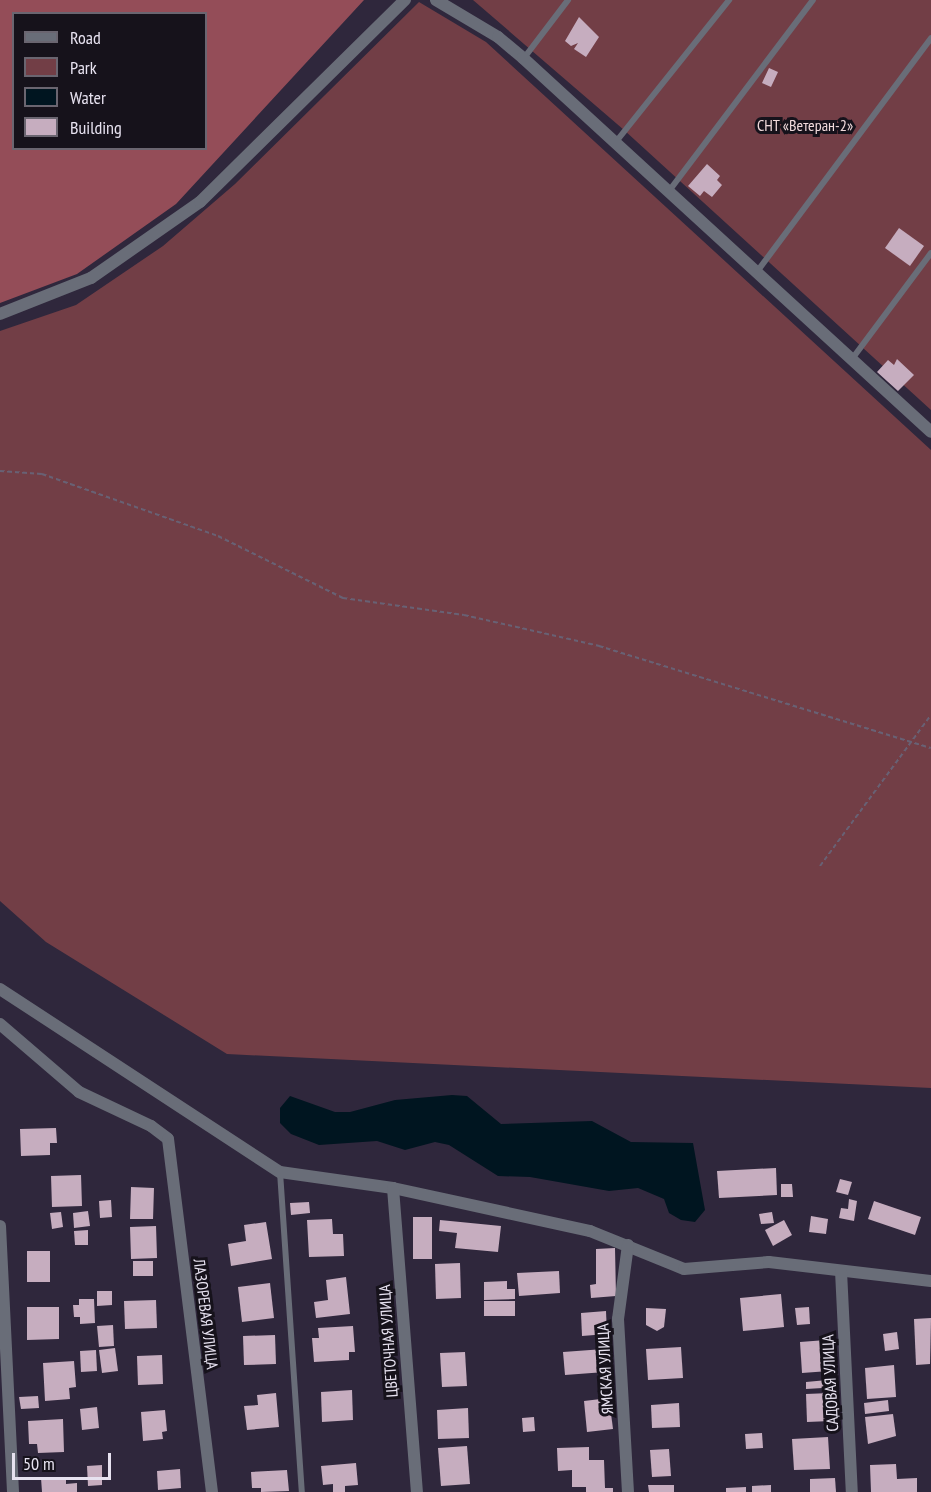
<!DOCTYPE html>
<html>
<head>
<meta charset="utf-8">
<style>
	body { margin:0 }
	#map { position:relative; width:931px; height:1492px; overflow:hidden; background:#2f273c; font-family:"PT Sans Narrow",sans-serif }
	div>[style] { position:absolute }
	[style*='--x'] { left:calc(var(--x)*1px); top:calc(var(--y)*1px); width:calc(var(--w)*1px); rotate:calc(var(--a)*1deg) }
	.green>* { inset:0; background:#723e46 }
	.forest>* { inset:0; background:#944d58 }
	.water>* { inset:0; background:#001520 }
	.building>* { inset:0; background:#c6adbf }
	.path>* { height:2px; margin-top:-1px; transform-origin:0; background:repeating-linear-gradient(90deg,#686174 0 4.5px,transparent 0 7.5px) }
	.service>* { height:6px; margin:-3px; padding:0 3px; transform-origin:3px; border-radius:3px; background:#696d78 }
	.minor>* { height:12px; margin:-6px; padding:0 6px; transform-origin:6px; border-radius:6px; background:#696d78 }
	span { translate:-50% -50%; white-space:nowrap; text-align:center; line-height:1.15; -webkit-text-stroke:6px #16121b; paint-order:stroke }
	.park-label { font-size:16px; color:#f1dadc }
	.street-label { font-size:16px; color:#e7e2f0 }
	.legend { position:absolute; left:12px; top:12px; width:195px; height:138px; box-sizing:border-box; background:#16121b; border:2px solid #6a6570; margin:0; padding:8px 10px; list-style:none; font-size:18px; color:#e7e2f0 }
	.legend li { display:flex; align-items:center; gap:12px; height:30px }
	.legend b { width:30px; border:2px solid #6a6570 }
	.scale { position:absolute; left:12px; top:1453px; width:99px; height:27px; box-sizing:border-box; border:3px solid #e7e2f0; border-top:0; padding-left:8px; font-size:18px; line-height:21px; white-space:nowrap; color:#e7e2f0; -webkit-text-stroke:4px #16121b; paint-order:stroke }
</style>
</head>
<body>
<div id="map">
	<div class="green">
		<i style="clip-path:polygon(473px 0,931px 0,931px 410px,624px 130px)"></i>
		<i style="clip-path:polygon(419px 2px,486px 42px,931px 450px,931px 1088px,227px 1054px,46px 942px,0 901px,0 331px,76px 305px,163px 246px,235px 184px)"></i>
	</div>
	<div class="forest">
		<i style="clip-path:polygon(evenodd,0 0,364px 0,176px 204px,77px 274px,0 303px,0 0,14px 14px,206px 14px,206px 148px,14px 148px,14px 14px)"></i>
	</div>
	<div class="water">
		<i style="clip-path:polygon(452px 1095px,467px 1096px,501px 1124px,592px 1121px,631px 1142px,693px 1143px,705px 1210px,695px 1222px,681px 1220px,669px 1213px,664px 1199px,638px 1188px,609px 1191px,530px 1177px,498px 1176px,449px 1145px,435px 1142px,405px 1150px,377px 1141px,319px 1145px,291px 1134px,280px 1123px,280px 1108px,290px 1096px,335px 1112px,350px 1112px,395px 1100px)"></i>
	</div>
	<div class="building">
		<i style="clip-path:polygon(579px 17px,599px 37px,586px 57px,574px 49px,578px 43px,571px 46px,565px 41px)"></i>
		<i style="clip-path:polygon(769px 68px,778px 72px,771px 87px,762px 83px)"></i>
		<i style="clip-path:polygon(707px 164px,720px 176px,717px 180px,722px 185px,712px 197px,704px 191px,700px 196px,688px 186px)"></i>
		<i style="clip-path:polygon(899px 228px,924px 246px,910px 266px,885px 248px)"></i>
		<i style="clip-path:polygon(897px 359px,914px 375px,898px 391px,877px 372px,888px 360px,894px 365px)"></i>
		<i style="clip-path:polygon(56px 1128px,57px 1143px,50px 1143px,50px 1155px,21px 1156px,20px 1129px)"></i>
		<i style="clip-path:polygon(776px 1168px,777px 1195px,719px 1198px,717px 1171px)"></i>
		<i style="clip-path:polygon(81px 1175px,82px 1206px,52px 1207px,51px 1176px)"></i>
		<i style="clip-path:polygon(840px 1179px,852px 1182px,848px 1195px,836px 1192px)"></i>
		<i style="clip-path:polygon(781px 1184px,792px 1184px,793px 1197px,781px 1197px)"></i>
		<i style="clip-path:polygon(131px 1187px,154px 1188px,153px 1219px,130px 1219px)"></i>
		<i style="clip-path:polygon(849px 1199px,857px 1201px,854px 1221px,839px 1218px,841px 1208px,848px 1209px)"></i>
		<i style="clip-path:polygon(111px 1200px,112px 1217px,100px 1218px,99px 1201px)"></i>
		<i style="clip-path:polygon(874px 1201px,921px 1217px,915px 1235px,868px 1219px)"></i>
		<i style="clip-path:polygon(309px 1202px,310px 1213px,291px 1215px,290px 1203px)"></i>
		<i style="clip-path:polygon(88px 1211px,90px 1226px,74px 1228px,73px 1213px)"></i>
		<i style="clip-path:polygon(61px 1212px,63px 1227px,52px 1229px,50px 1213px)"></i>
		<i style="clip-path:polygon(772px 1212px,774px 1223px,761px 1224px,759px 1214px)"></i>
		<i style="clip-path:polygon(811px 1216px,828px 1219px,826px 1234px,809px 1232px)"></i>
		<i style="clip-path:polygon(413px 1217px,432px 1217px,432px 1259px,413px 1259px)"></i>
		<i style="clip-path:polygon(332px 1219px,333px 1234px,343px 1234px,344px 1256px,309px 1257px,307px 1220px)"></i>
		<i style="clip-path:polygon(440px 1220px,501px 1226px,498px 1252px,455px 1248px,457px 1233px,439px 1231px)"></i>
		<i style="clip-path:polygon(784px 1220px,792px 1235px,773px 1246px,765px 1230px)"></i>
		<i style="clip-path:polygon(266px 1222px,272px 1259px,231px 1266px,228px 1244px,246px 1241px,244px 1225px)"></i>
		<i style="clip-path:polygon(156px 1226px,157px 1258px,131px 1259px,130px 1227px)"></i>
		<i style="clip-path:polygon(88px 1230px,88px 1245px,75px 1245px,74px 1231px)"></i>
		<i style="clip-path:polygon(615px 1248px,616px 1296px,591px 1298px,590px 1285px,596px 1284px,596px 1249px)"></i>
		<i style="clip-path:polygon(27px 1251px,50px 1251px,50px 1282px,27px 1282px)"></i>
		<i style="clip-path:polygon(133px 1261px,153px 1261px,153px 1276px,133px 1276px)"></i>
		<i style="clip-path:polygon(460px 1263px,461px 1298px,436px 1299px,435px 1264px)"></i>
		<i style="clip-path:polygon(559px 1271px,560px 1293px,519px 1296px,517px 1273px)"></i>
		<i style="clip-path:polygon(346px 1277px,350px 1314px,316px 1318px,314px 1302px,328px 1300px,326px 1280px)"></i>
		<i style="clip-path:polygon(507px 1281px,507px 1289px,515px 1289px,515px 1299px,484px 1300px,484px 1282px)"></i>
		<i style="clip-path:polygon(270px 1283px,274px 1318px,242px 1322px,238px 1287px)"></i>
		<i style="clip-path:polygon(97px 1291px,112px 1291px,112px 1305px,97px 1306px)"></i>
		<i style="clip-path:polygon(781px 1294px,784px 1327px,743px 1331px,740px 1298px)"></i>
		<i style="clip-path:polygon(79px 1299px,94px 1299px,95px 1323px,80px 1324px,80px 1317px,74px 1317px,73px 1305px,79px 1305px)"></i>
		<i style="clip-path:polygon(156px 1300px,157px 1328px,125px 1329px,124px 1301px)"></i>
		<i style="clip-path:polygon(484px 1301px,515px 1301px,515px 1316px,484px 1316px)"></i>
		<i style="clip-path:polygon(27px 1307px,59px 1307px,59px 1339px,27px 1340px)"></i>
		<i style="clip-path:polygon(809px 1307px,810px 1324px,797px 1325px,795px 1308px)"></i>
		<i style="clip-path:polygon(646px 1308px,666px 1309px,664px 1327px,657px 1331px,646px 1325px)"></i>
		<i style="clip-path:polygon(606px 1311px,607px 1334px,582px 1336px,581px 1313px)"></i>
		<i style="clip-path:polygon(931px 1318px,930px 1364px,916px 1365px,914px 1319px)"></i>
		<i style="clip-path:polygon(113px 1325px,114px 1346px,99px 1347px,97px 1326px)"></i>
		<i style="clip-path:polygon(353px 1326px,355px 1352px,349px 1352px,349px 1360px,314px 1362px,312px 1338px,319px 1338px,318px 1328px)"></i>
		<i style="clip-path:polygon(897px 1332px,899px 1349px,885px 1351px,883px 1334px)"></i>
		<i style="clip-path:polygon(275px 1335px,276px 1364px,244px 1365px,243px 1336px)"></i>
		<i style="clip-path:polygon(826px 1340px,829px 1371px,802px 1373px,800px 1342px)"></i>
		<i style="clip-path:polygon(681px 1347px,683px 1378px,648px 1380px,646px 1349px)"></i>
		<i style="clip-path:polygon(115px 1348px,118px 1371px,102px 1373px,99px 1350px)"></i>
		<i style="clip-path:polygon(604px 1349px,605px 1372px,565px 1375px,563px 1352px)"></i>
		<i style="clip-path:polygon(96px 1350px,97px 1371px,81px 1372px,80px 1351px)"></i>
		<i style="clip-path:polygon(465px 1352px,467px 1386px,442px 1387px,440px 1353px)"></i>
		<i style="clip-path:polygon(162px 1355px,163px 1384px,138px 1385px,137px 1356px)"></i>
		<i style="clip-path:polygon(74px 1361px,76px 1387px,69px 1388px,70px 1399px,45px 1401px,43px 1363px)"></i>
		<i style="clip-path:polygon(894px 1365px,896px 1397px,867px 1399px,865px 1368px)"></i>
		<i style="clip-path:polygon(838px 1379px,839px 1387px,806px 1389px,806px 1382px)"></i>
		<i style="clip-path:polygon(352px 1390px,353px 1420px,322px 1422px,321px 1392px)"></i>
		<i style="clip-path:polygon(276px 1393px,279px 1427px,247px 1430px,244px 1406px,258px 1405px,257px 1395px)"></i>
		<i style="clip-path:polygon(830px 1393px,831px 1421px,807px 1422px,806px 1394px)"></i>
		<i style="clip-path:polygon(38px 1396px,39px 1408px,21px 1409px,19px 1397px)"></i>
		<i style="clip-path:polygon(609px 1398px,613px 1429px,587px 1432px,584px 1401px)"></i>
		<i style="clip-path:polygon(888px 1400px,889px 1411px,865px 1414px,864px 1403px)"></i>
		<i style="clip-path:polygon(679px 1403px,680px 1427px,652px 1428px,651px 1405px)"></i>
		<i style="clip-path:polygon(97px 1407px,99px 1428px,82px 1430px,80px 1409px)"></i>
		<i style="clip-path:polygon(468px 1408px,469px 1438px,438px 1439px,437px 1410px)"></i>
		<i style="clip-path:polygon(165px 1410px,167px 1431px,162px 1432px,163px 1439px,143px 1441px,141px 1412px)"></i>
		<i style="clip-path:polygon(893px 1414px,896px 1436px,868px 1444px,865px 1417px)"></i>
		<i style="clip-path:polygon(534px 1417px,535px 1431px,523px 1432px,522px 1418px)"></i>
		<i style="clip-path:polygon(63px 1419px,64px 1452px,38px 1453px,37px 1444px,29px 1444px,28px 1421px)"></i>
		<i style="clip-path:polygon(762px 1433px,763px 1448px,746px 1449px,745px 1434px)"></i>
		<i style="clip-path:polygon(828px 1437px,830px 1469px,794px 1470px,792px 1439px)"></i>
		<i style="clip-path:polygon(467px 1446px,470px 1484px,441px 1486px,438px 1448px)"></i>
		<i style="clip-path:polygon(589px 1447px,589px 1460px,604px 1460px,605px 1488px,613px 1488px,613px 1492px,586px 1492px,586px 1487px,572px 1487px,572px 1470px,558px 1471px,557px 1448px)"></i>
		<i style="clip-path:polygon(669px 1449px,671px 1476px,652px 1477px,650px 1450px)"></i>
		<i style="clip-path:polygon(356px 1463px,358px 1485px,345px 1486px,345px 1492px,333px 1492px,333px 1484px,323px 1485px,321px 1466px)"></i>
		<i style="clip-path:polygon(896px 1464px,897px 1479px,917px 1478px,917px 1492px,871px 1492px,870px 1465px)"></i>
		<i style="clip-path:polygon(102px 1465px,102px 1485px,88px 1486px,87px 1466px)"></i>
		<i style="clip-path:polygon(180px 1469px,181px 1488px,158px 1490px,157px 1471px)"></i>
		<i style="clip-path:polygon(287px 1470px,289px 1491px,261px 1492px,261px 1488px,252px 1488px,251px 1472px)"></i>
		<i style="clip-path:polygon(66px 1477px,66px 1484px,77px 1483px,77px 1492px,42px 1492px,41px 1478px)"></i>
		<i style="clip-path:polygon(835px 1478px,836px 1492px,810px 1492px,810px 1479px)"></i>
		<i style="clip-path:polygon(648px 1485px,674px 1485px,674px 1492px,649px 1492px)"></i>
		<i style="clip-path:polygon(771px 1485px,771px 1492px,752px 1492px,752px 1486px)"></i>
		<i style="clip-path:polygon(746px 1487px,746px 1492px,726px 1492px,726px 1488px)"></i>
	</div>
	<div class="path">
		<i style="--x:0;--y:471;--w:42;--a:4.1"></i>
		<i style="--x:42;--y:474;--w:187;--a:19.4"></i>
		<i style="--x:218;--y:536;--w:140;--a:26.4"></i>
		<i style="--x:343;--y:598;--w:122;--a:8"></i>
		<i style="--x:464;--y:615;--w:139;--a:12.9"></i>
		<i style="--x:599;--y:646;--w:347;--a:17.1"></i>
		<i style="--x:820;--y:866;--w:187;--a:-53.7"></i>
	</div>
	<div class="service">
		<i style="--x:524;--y:58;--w:73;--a:-52.8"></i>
		<i style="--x:615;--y:143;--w:183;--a:-51.4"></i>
		<i style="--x:669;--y:191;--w:239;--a:-53"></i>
		<i style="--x:756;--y:273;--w:293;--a:-53.3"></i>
		<i style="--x:852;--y:359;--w:132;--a:-53.3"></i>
		<i style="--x:280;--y:1172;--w:321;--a:86.1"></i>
	</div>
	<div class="minor">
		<i style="--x:436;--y:0;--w:72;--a:30.8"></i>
		<i style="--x:498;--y:37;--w:33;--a:40"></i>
		<i style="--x:523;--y:58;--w:553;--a:42.51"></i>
		<i style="--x:0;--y:314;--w:98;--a:-21.6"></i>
		<i style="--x:91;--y:278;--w:133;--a:-34.9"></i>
		<i style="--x:200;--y:202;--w:288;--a:-44.6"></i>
		<i style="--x:0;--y:989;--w:334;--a:33.2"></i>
		<i style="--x:280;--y:1172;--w:114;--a:8.1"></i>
		<i style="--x:393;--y:1188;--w:202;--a:12.3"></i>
		<i style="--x:590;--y:1231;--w:101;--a:22"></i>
		<i style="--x:684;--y:1269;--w:85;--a:-4.7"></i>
		<i style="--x:769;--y:1262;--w:163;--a:6.7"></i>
		<i style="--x:0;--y:1024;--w:104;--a:40.7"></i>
		<i style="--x:79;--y:1092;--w:80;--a:25.3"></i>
		<i style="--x:151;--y:1126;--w:21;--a:37"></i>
		<i style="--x:168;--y:1139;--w:356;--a:82.9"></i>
		<i style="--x:393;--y:1188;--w:305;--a:85.5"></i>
		<i style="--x:0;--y:1226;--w:266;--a:87.2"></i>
		<i style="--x:628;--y:1245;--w:75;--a:97.7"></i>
		<i style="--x:618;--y:1319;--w:173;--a:86.7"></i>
		<i style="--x:841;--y:1271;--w:221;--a:87.2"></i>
	</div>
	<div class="park-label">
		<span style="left:805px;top:125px">СНТ «Ветеран-2»</span>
	</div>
	<div class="street-label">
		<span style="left:206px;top:1314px;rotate:83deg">ЛАЗОРЕВАЯ УЛИЦА</span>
		<span style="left:388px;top:1341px;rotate:-94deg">ЦВЕТОЧНАЯ УЛИЦА</span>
		<span style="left:605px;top:1369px;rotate:-93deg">ЯМСКАЯ УЛИЦА</span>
		<span style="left:830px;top:1383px;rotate:-93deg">САДОВАЯ УЛИЦА</span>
	</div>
	<ul class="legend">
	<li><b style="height:8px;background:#696d78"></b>Road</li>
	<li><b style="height:16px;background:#723e46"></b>Park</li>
	<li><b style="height:16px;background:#001520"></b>Water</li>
	<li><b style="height:16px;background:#c6adbf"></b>Building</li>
	</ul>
	<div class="scale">50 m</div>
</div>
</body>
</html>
